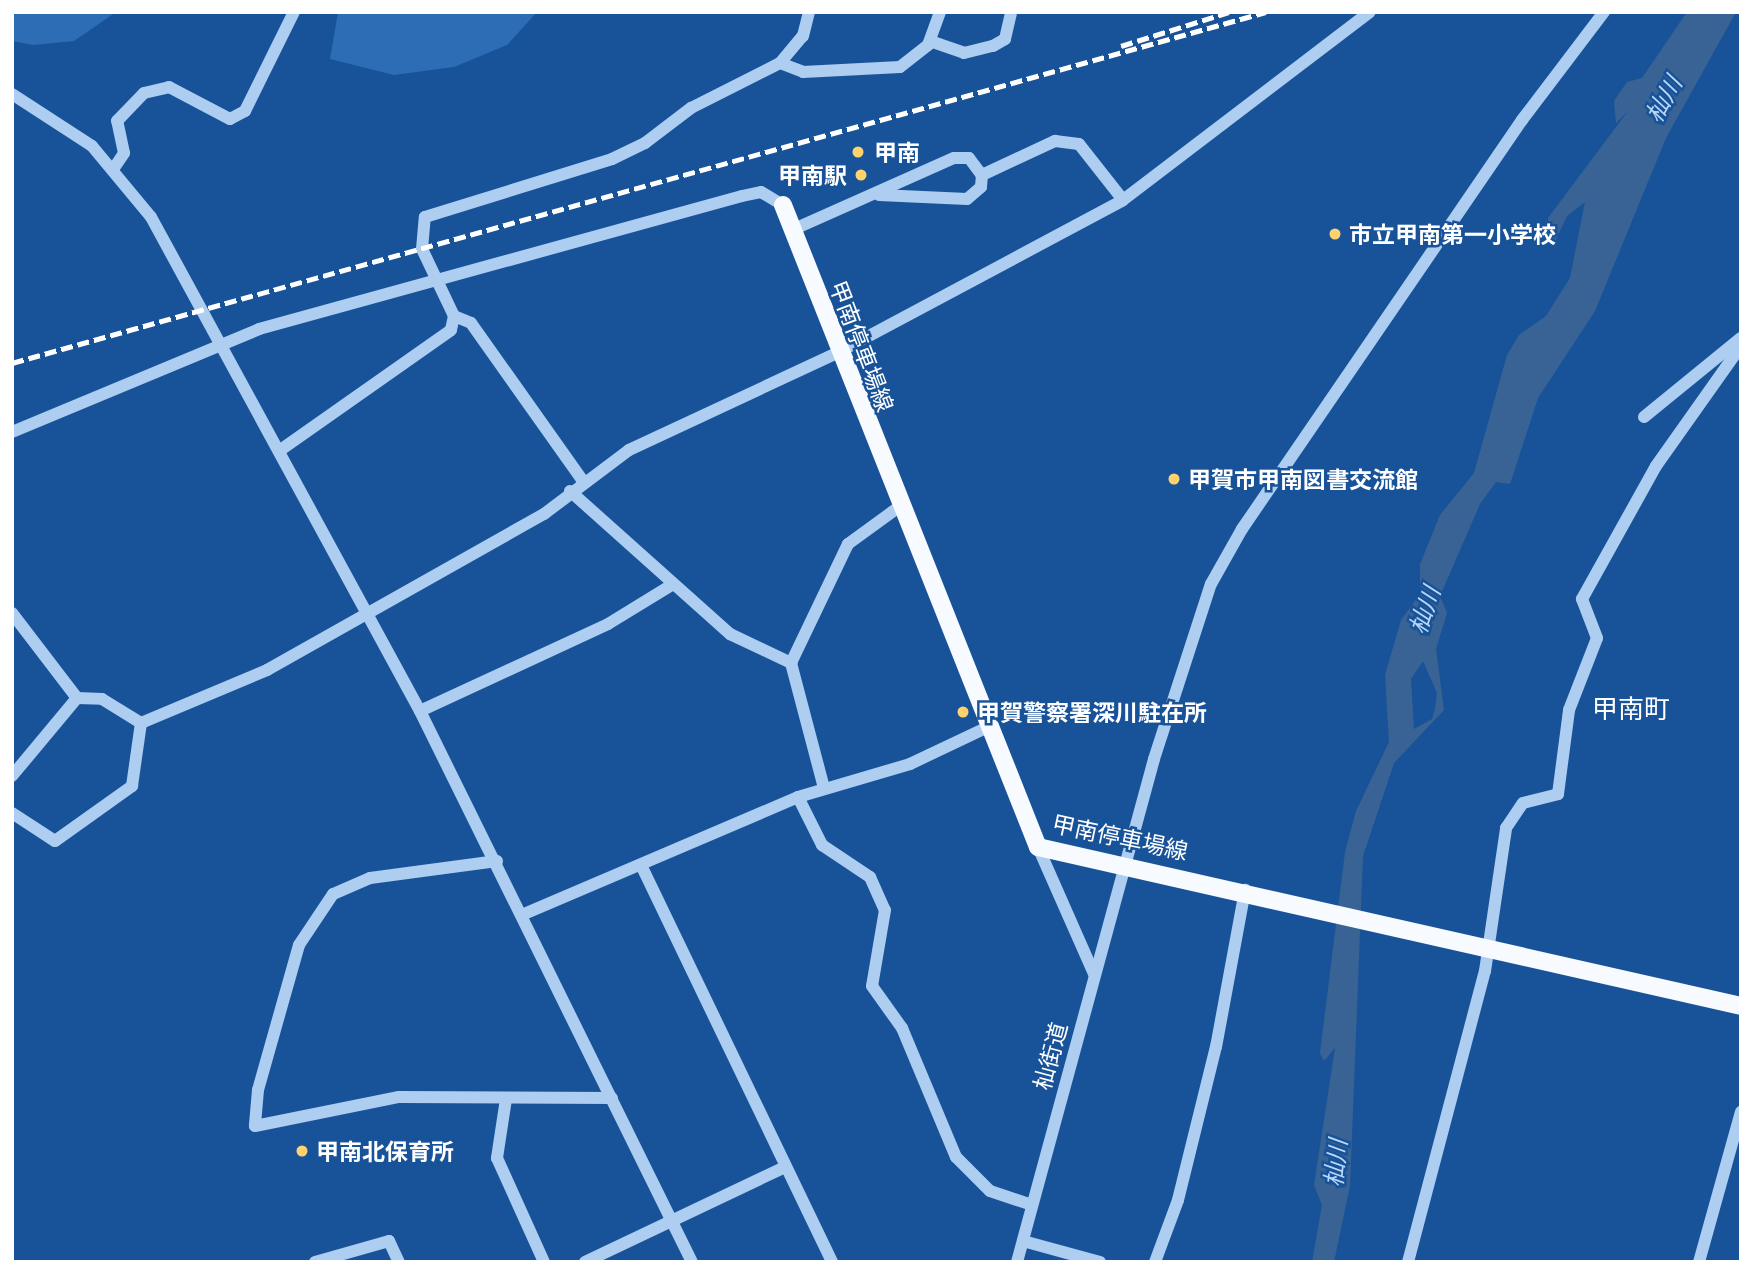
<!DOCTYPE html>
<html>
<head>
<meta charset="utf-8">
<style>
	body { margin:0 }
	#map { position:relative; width:1753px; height:1274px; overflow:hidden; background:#185399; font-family:"Open Sans","Noto Sans JP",sans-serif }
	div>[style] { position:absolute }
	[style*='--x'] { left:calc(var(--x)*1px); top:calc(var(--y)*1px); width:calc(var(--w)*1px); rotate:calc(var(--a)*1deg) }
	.green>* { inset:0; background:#2c6db6 }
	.water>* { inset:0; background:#396395 }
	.minor>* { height:12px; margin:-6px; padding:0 6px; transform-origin:6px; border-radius:6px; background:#adcdf1 }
	.major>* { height:18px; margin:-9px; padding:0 9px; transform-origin:9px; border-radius:9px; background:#f7faff }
	.rail>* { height:5px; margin-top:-2.5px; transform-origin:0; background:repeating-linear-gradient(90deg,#fff 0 12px,transparent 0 17px) }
	.dots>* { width:19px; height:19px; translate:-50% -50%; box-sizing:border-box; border:4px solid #185399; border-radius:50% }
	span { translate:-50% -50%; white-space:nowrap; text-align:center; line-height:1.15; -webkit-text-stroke:5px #185399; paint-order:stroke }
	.poi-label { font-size:23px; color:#fff; font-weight:700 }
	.left { translate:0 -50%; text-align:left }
	.right { translate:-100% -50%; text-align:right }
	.street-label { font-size:23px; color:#fff }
	.water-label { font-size:24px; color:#b9d7f8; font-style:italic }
	.quarter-label { font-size:26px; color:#fff }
	.frame { position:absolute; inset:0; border:14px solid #fff; pointer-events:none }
</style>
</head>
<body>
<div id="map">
	<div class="green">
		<i style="clip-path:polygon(12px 12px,116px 12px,74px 41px,33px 45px,12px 41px)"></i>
		<i style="clip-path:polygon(338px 12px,537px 12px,507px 45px,454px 67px,394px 75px,330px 59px)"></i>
	</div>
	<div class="water">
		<i style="clip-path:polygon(evenodd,1687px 12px,1736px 12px,1666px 138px,1595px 311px,1538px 398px,1510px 484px,1496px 482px,1480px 504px,1440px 596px,1447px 613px,1436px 649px,1444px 710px,1394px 763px,1363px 856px,1350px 1186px,1334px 1262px,1312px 1262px,1322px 1205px,1314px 1185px,1335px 1048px,1324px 1061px,1320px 1053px,1345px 852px,1356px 811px,1389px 742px,1385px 675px,1401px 620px,1420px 594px,1420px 564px,1440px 515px,1474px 473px,1507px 355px,1519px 335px,1546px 316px,1570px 278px,1585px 202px,1567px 216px,1552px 248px,1548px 218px,1628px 111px,1616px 123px,1614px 101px,1627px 82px,1642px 78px,1687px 12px,1423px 661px,1437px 693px,1435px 709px,1432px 719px,1414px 729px,1411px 679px,1423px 661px)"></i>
	</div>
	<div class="minor">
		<i style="--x:930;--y:41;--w:36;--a:19"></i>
		<i style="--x:964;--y:53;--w:30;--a:-14"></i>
		<i style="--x:993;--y:46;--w:14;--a:-30"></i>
		<i style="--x:1005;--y:39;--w:28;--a:-77"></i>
		<i style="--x:780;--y:63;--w:25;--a:21"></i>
		<i style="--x:803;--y:72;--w:97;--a:-3"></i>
		<i style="--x:900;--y:67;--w:36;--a:-38"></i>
		<i style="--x:928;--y:45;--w:35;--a:-70"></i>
		<i style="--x:12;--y:94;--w:95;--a:33"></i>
		<i style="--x:92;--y:146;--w:92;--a:50.3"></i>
		<i style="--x:151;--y:217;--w:562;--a:61.43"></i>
		<i style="--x:420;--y:711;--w:614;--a:63.73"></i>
		<i style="--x:114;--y:168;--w:18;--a:-56"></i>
		<i style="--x:124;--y:153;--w:33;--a:-102"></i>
		<i style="--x:117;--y:121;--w:39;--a:-46"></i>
		<i style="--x:144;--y:93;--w:26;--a:-13"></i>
		<i style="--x:169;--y:87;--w:69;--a:27.7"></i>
		<i style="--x:230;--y:119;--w:17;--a:-28"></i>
		<i style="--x:245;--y:111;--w:110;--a:-63.7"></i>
		<i style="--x:982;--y:175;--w:81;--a:-25"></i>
		<i style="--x:1055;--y:141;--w:24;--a:7"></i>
		<i style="--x:1079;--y:144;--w:71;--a:51.8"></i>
		<i style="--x:792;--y:230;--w:177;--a:-24"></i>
		<i style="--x:954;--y:158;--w:15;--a:0"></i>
		<i style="--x:969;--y:158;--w:21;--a:53"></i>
		<i style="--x:982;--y:175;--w:12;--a:95"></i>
		<i style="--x:981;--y:187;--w:18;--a:139"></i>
		<i style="--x:967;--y:199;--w:88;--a:-177.4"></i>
		<i style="--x:454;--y:316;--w:18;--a:22"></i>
		<i style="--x:471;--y:323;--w:194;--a:54.7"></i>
		<i style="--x:1644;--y:417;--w:125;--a:-39.2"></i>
		<i style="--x:12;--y:432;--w:268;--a:-22.6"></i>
		<i style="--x:259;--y:329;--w:501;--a:-15.4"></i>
		<i style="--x:742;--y:196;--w:19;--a:-12"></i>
		<i style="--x:761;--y:192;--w:26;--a:31"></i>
		<i style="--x:279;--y:451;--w:210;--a:-35.1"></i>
		<i style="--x:451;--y:330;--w:14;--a:-78"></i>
		<i style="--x:454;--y:316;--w:74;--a:-115.5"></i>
		<i style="--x:422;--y:249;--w:32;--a:-85"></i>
		<i style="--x:425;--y:217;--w:196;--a:-17.2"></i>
		<i style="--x:612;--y:159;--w:37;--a:-26"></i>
		<i style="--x:645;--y:143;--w:58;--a:-37.3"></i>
		<i style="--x:691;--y:108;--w:100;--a:-26.8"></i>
		<i style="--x:780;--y:63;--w:35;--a:-50"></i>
		<i style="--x:803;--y:36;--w:25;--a:-76"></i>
		<i style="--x:570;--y:491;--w:215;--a:41.8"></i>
		<i style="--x:730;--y:634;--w:68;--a:25.4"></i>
		<i style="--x:12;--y:613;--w:107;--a:52.6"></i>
		<i style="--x:420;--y:711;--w:207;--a:-24.8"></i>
		<i style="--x:608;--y:624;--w:73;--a:-31.5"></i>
		<i style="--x:12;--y:776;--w:102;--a:-50.2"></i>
		<i style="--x:77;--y:698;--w:25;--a:2"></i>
		<i style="--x:102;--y:699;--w:46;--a:31.6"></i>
		<i style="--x:141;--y:723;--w:137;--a:-22.8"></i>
		<i style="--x:267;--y:670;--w:318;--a:-29.4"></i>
		<i style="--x:544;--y:514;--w:106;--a:-37"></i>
		<i style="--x:629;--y:450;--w:230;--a:-25"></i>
		<i style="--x:837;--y:353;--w:324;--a:-28.1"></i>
		<i style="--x:1123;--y:200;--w:310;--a:-37.3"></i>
		<i style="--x:824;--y:788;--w:129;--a:-104.8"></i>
		<i style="--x:791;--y:663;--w:132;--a:-64.4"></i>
		<i style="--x:848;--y:544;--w:63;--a:-36"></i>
		<i style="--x:798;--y:797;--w:54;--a:63.4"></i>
		<i style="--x:822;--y:845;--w:58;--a:33.7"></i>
		<i style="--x:870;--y:877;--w:36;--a:66"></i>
		<i style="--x:885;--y:910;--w:77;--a:99.7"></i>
		<i style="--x:872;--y:986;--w:52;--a:54.5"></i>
		<i style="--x:902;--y:1028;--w:140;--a:67.3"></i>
		<i style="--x:956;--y:1157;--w:48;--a:45"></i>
		<i style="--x:990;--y:1191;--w:44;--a:18.4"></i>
		<i style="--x:12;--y:813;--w:51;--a:33.1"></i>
		<i style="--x:55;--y:841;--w:95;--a:-35.5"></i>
		<i style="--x:132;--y:786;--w:64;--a:-81.9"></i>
		<i style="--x:1038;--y:847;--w:139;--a:66.2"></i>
		<i style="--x:497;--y:861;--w:128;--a:172.4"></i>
		<i style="--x:370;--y:878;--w:40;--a:156.6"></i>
		<i style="--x:333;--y:894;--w:61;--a:123.7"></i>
		<i style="--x:299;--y:945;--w:151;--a:105.8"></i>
		<i style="--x:258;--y:1090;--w:36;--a:95"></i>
		<i style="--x:255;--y:1126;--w:147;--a:-11.4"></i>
		<i style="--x:399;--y:1097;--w:213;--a:0.3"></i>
		<i style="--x:642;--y:867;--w:438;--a:64.3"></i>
		<i style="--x:524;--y:914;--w:298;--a:-23.1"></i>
		<i style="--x:798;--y:797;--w:117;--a:-16.4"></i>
		<i style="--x:910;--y:764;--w:86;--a:-25.4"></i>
		<i style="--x:506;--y:1099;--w:60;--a:98.7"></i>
		<i style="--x:497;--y:1158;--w:114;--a:65.7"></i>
		<i style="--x:1023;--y:1241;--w:80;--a:15.3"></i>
		<i style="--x:315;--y:1262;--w:77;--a:-15.8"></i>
		<i style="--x:389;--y:1241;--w:23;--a:65"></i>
		<i style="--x:585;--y:1262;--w:221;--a:-25.4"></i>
		<i style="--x:1017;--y:1262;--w:521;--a:-74.76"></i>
		<i style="--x:1154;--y:759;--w:184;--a:-72"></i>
		<i style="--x:1211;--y:584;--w:63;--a:-60.6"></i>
		<i style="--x:1242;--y:529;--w:496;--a:-55.6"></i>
		<i style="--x:1522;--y:120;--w:136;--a:-52.8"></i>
		<i style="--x:1155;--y:1262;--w:66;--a:-69.6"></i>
		<i style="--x:1178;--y:1200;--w:158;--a:-76.1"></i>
		<i style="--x:1216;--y:1047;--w:160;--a:-79.5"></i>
		<i style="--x:1408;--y:1262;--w:301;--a:-75.2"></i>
		<i style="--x:1485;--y:971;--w:145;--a:-81.6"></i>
		<i style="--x:1506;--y:828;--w:30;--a:-56"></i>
		<i style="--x:1523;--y:803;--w:36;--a:-14"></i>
		<i style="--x:1558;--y:794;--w:85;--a:-82.5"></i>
		<i style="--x:1569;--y:710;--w:77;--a:-68.7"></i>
		<i style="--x:1597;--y:638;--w:42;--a:-111"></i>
		<i style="--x:1582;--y:599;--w:152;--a:-60.9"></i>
		<i style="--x:1656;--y:466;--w:147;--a:-54.7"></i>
		<i style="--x:1699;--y:1262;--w:156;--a:-74.4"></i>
	</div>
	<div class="major">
		<i style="--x:783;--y:205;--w:691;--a:68.34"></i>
		<i style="--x:1038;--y:847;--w:721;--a:12.74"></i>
	</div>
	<div class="rail">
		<i style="--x:1121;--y:46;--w:113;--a:-17.5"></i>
		<i style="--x:12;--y:363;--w:1302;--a:-15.64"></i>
	</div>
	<div class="dots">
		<i style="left:858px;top:152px;background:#ffd26d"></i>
		<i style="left:861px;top:175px;background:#ffd26d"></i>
		<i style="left:1335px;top:234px;background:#ffd26d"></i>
		<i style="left:1174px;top:479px;background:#ffd26d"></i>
		<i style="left:963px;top:712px;background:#ffd26d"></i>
		<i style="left:302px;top:1151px;background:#ffd26d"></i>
	</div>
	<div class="poi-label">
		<span class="left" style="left:874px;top:152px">甲南</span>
		<span class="right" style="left:847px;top:175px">甲南駅</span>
		<span class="left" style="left:1349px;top:234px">市立甲南第一小学校</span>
		<span class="left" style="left:1188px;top:479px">甲賀市甲南図書交流館</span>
		<span class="left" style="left:977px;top:712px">甲賀警察署深川駐在所</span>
		<span class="left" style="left:316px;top:1151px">甲南北保育所</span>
	</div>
	<div class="street-label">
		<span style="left:862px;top:346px;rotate:69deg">甲南停車場線</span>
		<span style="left:1120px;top:837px;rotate:12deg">甲南停車場線</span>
		<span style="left:1050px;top:1056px;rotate:-75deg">杣街道</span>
	</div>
	<div class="water-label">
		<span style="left:1663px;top:99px;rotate:-61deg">杣川</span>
		<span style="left:1424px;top:610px;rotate:-71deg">杣川</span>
		<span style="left:1335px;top:1163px;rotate:-84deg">杣川</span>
	</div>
	<div class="quarter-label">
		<span style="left:1631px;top:709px">甲南町</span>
	</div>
	<div class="frame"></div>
</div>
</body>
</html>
